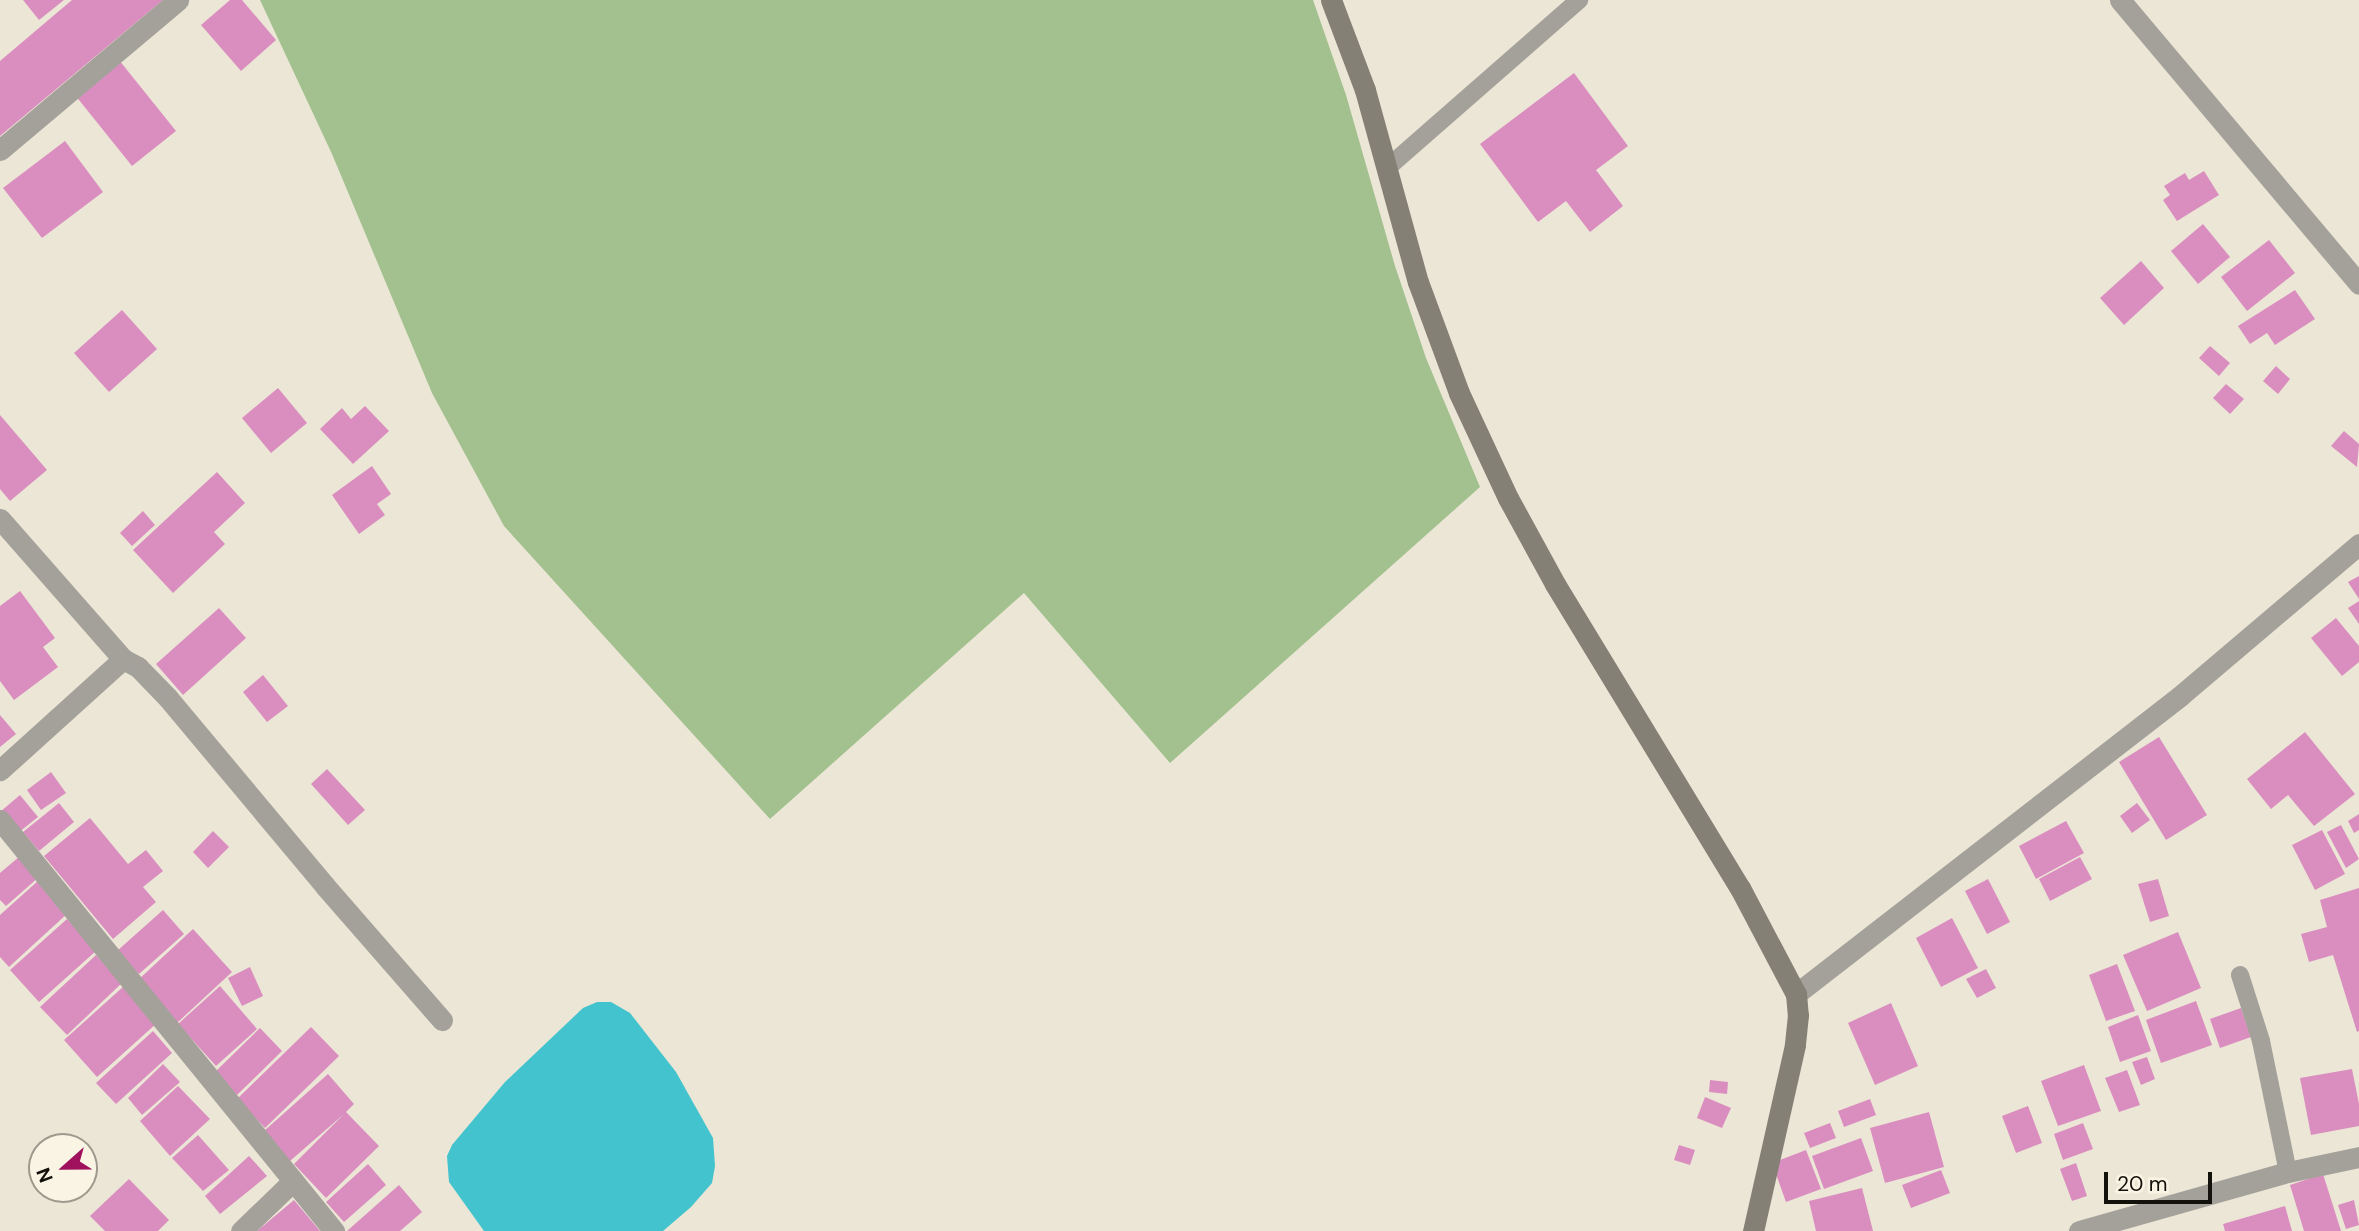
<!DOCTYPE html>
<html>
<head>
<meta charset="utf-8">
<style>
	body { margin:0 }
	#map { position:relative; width:2359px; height:1231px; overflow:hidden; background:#ece6d6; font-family:"DM Sans",sans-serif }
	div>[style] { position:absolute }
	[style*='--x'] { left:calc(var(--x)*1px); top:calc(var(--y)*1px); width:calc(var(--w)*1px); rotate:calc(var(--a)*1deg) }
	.green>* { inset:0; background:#a2c18e }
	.water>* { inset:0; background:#42c3cd }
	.building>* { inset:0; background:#da8ebf }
	.lane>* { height:18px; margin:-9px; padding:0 9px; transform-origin:9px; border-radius:9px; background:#a4a19b }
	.street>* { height:21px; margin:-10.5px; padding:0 10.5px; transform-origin:10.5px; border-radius:10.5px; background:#a4a19b }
	.secondary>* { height:21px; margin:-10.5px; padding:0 10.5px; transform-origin:10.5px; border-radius:10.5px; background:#848076 }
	span { translate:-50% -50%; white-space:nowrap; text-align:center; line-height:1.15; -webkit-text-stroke:5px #f9f4e4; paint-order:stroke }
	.north { position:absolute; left:28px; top:1133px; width:70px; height:70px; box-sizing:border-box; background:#f9f4e4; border:2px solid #9d998d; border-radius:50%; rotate:249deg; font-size:19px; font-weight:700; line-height:28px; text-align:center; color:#13110b }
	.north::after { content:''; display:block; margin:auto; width:24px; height:32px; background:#9f115c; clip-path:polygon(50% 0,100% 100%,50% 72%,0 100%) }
	.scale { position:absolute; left:2104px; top:1172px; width:108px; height:32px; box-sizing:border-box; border:4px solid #13110b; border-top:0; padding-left:9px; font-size:21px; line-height:24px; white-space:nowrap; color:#13110b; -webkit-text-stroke:5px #f9f4e4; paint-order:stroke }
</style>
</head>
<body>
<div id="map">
	<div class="green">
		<i style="clip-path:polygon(260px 0,1313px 0,1346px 95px,1395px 266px,1426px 358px,1480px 487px,1170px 763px,1024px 593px,770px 819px,504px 526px,432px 393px,332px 154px)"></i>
	</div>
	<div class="water">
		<i style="clip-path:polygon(597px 1002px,611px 1002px,630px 1013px,676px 1072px,713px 1138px,715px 1166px,712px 1183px,691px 1207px,663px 1231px,484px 1231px,449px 1182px,447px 1156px,452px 1145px,505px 1082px,583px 1008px)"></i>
	</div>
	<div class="building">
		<i style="clip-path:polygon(23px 0,64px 0,39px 20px)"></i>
		<i style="clip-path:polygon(72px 0,163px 0,0 136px,0 61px)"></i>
		<i style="clip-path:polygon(230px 0,242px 0,276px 40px,241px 71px,201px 25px)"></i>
		<i style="clip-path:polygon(119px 60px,176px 131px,132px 166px,75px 95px)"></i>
		<i style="clip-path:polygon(1574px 73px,1628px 146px,1596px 170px,1623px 206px,1590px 232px,1566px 201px,1538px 222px,1480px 144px)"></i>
		<i style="clip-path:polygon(65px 141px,103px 192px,42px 238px,3px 188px)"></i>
		<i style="clip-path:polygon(2204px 171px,2219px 195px,2177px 221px,2163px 200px,2170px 195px,2164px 186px,2185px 173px,2189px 180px)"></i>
		<i style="clip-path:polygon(2203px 224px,2230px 257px,2198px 284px,2171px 251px)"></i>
		<i style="clip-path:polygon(2269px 240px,2295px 273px,2247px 311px,2221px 277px)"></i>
		<i style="clip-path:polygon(2141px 261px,2164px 288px,2124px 325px,2100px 298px)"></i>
		<i style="clip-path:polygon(2295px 290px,2315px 319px,2275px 345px,2267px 333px,2250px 344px,2238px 326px)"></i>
		<i style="clip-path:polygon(122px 310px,157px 349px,109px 392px,74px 353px)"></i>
		<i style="clip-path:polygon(2210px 346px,2230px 363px,2219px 376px,2199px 358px)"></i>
		<i style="clip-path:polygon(2276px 366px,2290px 379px,2278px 394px,2263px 381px)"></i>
		<i style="clip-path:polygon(2226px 384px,2244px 399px,2230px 414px,2213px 398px)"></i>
		<i style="clip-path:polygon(278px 388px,307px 423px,271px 453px,242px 418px)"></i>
		<i style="clip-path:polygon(365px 406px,389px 431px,353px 464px,320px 429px,342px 408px,351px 419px)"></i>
		<i style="clip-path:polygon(0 415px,47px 470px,10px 501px,0 489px)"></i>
		<i style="clip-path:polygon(2344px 431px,2359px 444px,2357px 467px,2331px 446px)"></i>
		<i style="clip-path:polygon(372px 466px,391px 494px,377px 504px,385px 515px,359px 534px,332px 495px)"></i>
		<i style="clip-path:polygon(217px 472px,245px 503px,214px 532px,225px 544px,173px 593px,133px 550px)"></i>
		<i style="clip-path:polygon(143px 511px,155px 525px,132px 546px,120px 533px)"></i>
		<i style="clip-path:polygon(2359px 576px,2359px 599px,2348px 582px)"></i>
		<i style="clip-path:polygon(20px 591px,55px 638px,43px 647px,58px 667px,14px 700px,0 681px,0 606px)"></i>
		<i style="clip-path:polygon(2359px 601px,2359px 624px,2348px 608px)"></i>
		<i style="clip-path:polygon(219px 608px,246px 638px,183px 695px,156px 664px)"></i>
		<i style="clip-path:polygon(2336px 618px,2359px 646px,2359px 662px,2342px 676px,2311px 638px)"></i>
		<i style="clip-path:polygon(263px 675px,288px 706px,267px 722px,243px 692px)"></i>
		<i style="clip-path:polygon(0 715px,16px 734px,0 747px)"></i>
		<i style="clip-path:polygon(2305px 732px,2355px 794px,2314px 826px,2288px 795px,2271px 809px,2247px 779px)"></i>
		<i style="clip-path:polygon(2159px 737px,2207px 815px,2166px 840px,2119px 762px)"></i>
		<i style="clip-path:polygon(327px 769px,365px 810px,348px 825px,311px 784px)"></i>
		<i style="clip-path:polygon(51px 772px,66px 793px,41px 810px,27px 790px)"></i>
		<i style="clip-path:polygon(20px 795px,38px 817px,18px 833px,0 812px)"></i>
		<i style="clip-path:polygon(59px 803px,74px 822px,39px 851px,23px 832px)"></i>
		<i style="clip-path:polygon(2137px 803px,2150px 820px,2132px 833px,2120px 816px)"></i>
		<i style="clip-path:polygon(2359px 814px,2359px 830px,2354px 833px,2348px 821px)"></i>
		<i style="clip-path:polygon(90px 818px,128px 864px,146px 850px,163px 871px,143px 887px,156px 902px,113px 939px,44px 856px)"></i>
		<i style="clip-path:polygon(2066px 821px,2084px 853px,2036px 879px,2019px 846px)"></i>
		<i style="clip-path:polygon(2341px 825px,2359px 859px,2346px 868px,2327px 832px)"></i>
		<i style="clip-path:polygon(2322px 830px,2345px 874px,2315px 890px,2292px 845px)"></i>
		<i style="clip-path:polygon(213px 831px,229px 847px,208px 868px,193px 852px)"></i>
		<i style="clip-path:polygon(20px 856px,39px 877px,6px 906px,0 900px,0 873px)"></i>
		<i style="clip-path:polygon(2080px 857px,2092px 879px,2050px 901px,2039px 879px)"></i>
		<i style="clip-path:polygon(1988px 879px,2010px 922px,1987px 934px,1965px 891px)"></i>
		<i style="clip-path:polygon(2158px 879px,2169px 916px,2150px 922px,2138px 884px)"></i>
		<i style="clip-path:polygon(39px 880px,68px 913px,9px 967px,0 957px,0 915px)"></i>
		<i style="clip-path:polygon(2359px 888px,2359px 1031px,2357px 1032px,2333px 955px,2309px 962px,2301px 934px,2327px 927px,2320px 900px)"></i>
		<i style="clip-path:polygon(163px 910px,184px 934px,139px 974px,117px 951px)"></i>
		<i style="clip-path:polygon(1952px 918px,1978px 968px,1941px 987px,1916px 938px)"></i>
		<i style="clip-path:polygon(67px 919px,96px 951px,39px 1002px,10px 970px)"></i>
		<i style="clip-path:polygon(193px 929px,232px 972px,177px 1023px,138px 980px)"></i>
		<i style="clip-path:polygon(2178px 932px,2201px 988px,2147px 1011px,2123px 955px)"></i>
		<i style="clip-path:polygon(96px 955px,122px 983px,67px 1035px,40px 1007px)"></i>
		<i style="clip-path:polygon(2117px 964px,2135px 1011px,2106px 1021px,2089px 975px)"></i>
		<i style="clip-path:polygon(250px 967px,263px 996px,242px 1006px,228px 978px)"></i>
		<i style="clip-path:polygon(1986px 969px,1996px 988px,1977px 998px,1966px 979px)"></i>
		<i style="clip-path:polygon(124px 986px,157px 1023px,97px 1077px,64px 1040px)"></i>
		<i style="clip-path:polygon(220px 986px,257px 1029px,216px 1066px,178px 1024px)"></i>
		<i style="clip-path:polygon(2196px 1001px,2212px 1045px,2161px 1063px,2146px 1020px)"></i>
		<i style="clip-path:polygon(1891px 1003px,1918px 1066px,1875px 1085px,1848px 1023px)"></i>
		<i style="clip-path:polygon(2241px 1008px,2251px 1037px,2220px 1048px,2210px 1019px)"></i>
		<i style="clip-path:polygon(2138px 1015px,2151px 1051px,2120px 1062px,2108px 1027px)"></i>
		<i style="clip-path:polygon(311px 1027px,339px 1056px,265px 1128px,237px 1099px)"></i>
		<i style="clip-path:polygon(260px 1028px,282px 1051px,237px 1095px,215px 1072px)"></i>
		<i style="clip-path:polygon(153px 1031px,172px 1053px,116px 1104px,96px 1083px)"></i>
		<i style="clip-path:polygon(2147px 1057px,2155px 1079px,2141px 1085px,2132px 1062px)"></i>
		<i style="clip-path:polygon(163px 1064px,180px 1082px,142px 1115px,128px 1098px)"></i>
		<i style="clip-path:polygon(2084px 1065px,2101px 1111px,2058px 1126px,2041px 1081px)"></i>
		<i style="clip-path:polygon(2352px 1069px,2359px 1104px,2359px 1126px,2311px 1135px,2300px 1078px)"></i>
		<i style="clip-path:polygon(2127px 1070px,2140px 1105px,2119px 1112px,2105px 1078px)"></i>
		<i style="clip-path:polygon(328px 1074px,354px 1104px,346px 1112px,379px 1146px,326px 1198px,294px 1164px,344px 1114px,290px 1161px,264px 1131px)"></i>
		<i style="clip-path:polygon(1710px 1080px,1728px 1082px,1727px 1094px,1709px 1092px)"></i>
		<i style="clip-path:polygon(178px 1086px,210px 1119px,170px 1156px,140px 1121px)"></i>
		<i style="clip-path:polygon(1705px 1097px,1731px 1108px,1722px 1128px,1697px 1118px)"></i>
		<i style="clip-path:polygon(1870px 1099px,1876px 1115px,1844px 1127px,1838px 1111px)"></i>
		<i style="clip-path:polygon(2028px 1106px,2042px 1143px,2016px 1153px,2002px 1116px)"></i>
		<i style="clip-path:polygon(1929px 1112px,1944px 1167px,1885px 1183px,1870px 1128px)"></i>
		<i style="clip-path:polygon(1830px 1123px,1836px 1138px,1810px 1148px,1804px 1133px)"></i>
		<i style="clip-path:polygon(2083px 1123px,2093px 1149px,2063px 1160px,2054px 1134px)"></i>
		<i style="clip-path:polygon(198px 1135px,229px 1170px,203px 1191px,172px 1158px)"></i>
		<i style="clip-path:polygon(1861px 1138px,1873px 1171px,1824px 1189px,1812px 1156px)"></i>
		<i style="clip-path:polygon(1679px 1145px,1695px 1150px,1690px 1165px,1674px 1160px)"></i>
		<i style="clip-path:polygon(1806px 1150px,1821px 1189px,1786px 1202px,1772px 1163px)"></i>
		<i style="clip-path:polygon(249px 1156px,267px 1176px,220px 1214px,205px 1196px)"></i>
		<i style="clip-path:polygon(2076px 1163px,2087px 1196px,2072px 1201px,2060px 1169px)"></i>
		<i style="clip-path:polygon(368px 1164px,386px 1185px,344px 1222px,326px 1202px)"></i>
		<i style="clip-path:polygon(1941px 1170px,1950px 1193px,1911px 1208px,1902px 1185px)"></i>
		<i style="clip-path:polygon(2323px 1174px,2341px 1231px,2304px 1231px,2290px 1185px)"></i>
		<i style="clip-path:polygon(129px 1179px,169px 1220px,158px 1231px,105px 1231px,90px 1216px)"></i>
		<i style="clip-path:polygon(399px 1185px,422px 1212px,400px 1231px,347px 1231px)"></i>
		<i style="clip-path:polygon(1862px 1188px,1873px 1231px,1816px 1231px,1809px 1201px)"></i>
		<i style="clip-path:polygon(294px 1200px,320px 1231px,257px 1231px)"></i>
		<i style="clip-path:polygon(2354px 1200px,2359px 1225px,2346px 1229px,2338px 1205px)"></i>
		<i style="clip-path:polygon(2285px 1206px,2292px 1231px,2225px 1231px,2223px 1224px)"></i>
	</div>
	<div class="lane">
		<i style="--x:1386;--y:169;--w:257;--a:-41.2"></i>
		<i style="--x:2240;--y:975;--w:69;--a:72.3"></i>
		<i style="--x:2261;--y:1041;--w:134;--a:78.4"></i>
	</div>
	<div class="street">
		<i style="--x:2120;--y:0;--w:371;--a:49.9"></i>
		<i style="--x:0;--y:150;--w:233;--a:-40.1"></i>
		<i style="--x:0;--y:519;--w:186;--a:48.7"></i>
		<i style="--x:123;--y:659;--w:166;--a:137.9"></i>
		<i style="--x:123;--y:659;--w:17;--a:28"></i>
		<i style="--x:138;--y:667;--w:43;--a:45.9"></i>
		<i style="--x:168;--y:698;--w:245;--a:50.1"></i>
		<i style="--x:325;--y:886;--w:178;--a:48.9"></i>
		<i style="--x:0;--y:820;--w:530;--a:50.9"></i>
		<i style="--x:1796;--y:994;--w:486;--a:-37.8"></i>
		<i style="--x:2180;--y:696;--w:235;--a:-40.3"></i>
		<i style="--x:241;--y:1231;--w:72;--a:-43.9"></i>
		<i style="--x:2079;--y:1231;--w:217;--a:-15.8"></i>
		<i style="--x:2288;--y:1172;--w:73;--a:-11.9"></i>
	</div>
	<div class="secondary">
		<i style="--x:1331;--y:0;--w:96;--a:69.3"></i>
		<i style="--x:1365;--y:90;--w:199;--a:74.6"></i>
		<i style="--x:1418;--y:282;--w:118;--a:69.7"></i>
		<i style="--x:1459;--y:393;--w:116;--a:65"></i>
		<i style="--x:1508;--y:498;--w:98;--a:61.3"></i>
		<i style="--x:1555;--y:584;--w:356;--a:58.7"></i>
		<i style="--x:1740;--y:888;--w:120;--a:62.2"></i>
		<i style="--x:1796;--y:994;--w:21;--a:85"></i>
		<i style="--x:1798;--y:1015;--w:30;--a:96"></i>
		<i style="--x:1795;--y:1045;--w:191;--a:102.7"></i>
	</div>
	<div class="north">N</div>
	<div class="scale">20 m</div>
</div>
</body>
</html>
